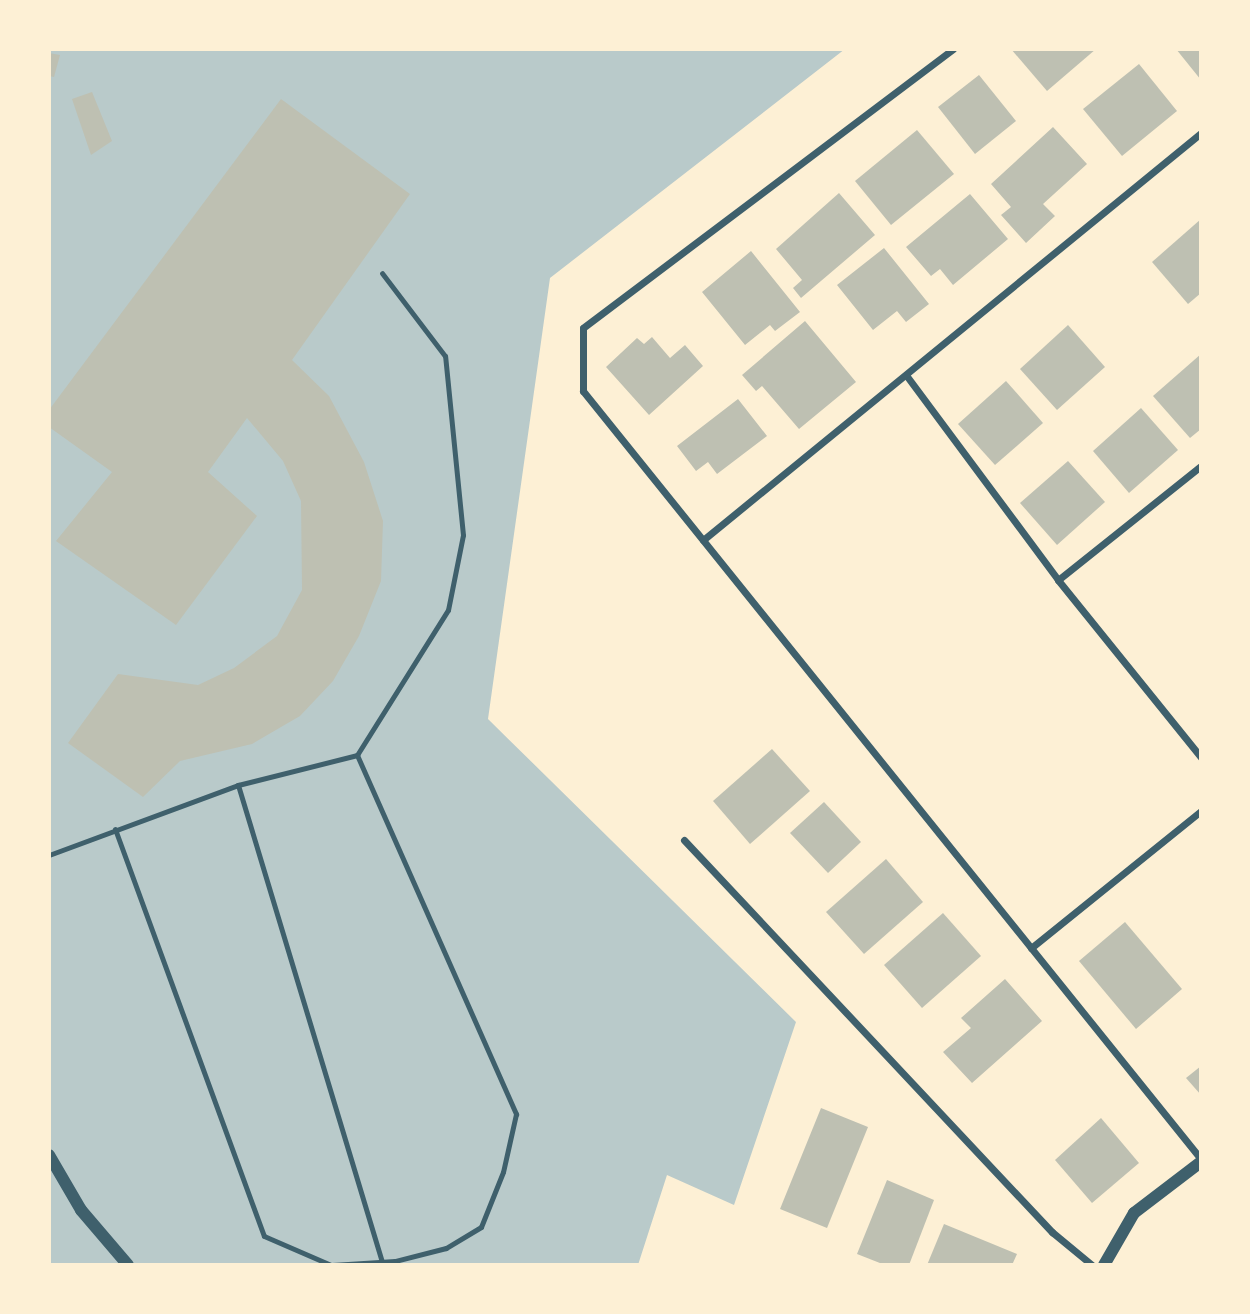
<!DOCTYPE html>
<html>
<head>
<meta charset="utf-8">
<style>
	body { margin:0 }
	#map { position:relative; width:1250px; height:1314px; overflow:hidden; background:#fdf0d5; font-family:"Source Sans 3",sans-serif }
	div>[style] { position:absolute }
	[style*='--x'] { left:calc(var(--x)*1px); top:calc(var(--y)*1px); width:calc(var(--w)*1px); rotate:calc(var(--a)*1deg) }
	.green>* { inset:0; background:#b9caca }
	.building>* { inset:0; background:#bec0b2 }
	.service>* { height:5px; margin:-2.5px; padding:0 2.5px; transform-origin:2.5px; border-radius:2.5px; background:#3f606c }
	.minor>* { height:7px; margin:-3.5px; padding:0 3.5px; transform-origin:3.5px; border-radius:3.5px; background:#3f606c }
	.tertiary>* { height:12px; margin:-6px; padding:0 6px; transform-origin:6px; border-radius:6px; background:#3f606c }
	span { translate:-50% -50%; white-space:nowrap; text-align:center; line-height:1.15; -webkit-text-stroke:6px #fdf0d5; paint-order:stroke }
	.frame { position:absolute; inset:0; border:51px solid #fdf0d5; pointer-events:none }
</style>
</head>
<body>
<div id="map">
	<div class="green">
		<i style="clip-path:polygon(49px 49px,845px 49px,550px 278px,488px 719px,796px 1022px,734px 1205px,667px 1175px,638px 1265px,49px 1265px)"></i>
	</div>
	<div class="building">
		<i style="clip-path:polygon(1011px 49px,1096px 49px,1047px 91px)"></i>
		<i style="clip-path:polygon(1176px 49px,1201px 49px,1201px 80px)"></i>
		<i style="clip-path:polygon(49px 53px,60px 55px,54px 77px,49px 76px)"></i>
		<i style="clip-path:polygon(1139px 64px,1177px 111px,1122px 156px,1083px 109px)"></i>
		<i style="clip-path:polygon(979px 75px,1016px 121px,975px 154px,938px 107px)"></i>
		<i style="clip-path:polygon(92px 92px,112px 141px,91px 155px,72px 99px)"></i>
		<i style="clip-path:polygon(281px 99px,410px 194px,292px 360px,329px 396px,364px 462px,383px 521px,381px 581px,359px 636px,333px 681px,300px 716px,252px 744px,180px 761px,143px 797px,68px 743px,118px 674px,198px 685px,234px 668px,277px 636px,302px 590px,301px 501px,283px 461px,247px 418px,208px 472px,257px 516px,176px 625px,56px 541px,112px 472px,49px 427px,49px 410px)"></i>
		<i style="clip-path:polygon(1053px 127px,1087px 164px,1043px 204px,1055px 216px,1026px 243px,1001px 215px,1011px 207px,991px 184px)"></i>
		<i style="clip-path:polygon(917px 130px,954px 174px,891px 225px,855px 181px)"></i>
		<i style="clip-path:polygon(839px 193px,875px 235px,801px 298px,793px 288px,802px 280px,776px 249px)"></i>
		<i style="clip-path:polygon(970px 194px,1008px 239px,953px 285px,940px 269px,931px 276px,906px 247px)"></i>
		<i style="clip-path:polygon(1201px 219px,1201px 293px,1188px 304px,1152px 262px)"></i>
		<i style="clip-path:polygon(884px 248px,929px 304px,906px 322px,897px 311px,873px 330px,837px 285px)"></i>
		<i style="clip-path:polygon(751px 251px,800px 312px,775px 331px,770px 325px,745px 345px,702px 292px)"></i>
		<i style="clip-path:polygon(805px 321px,856px 382px,799px 429px,762px 386px,756px 391px,742px 375px)"></i>
		<i style="clip-path:polygon(1068px 325px,1105px 367px,1057px 410px,1020px 369px)"></i>
		<i style="clip-path:polygon(652px 337px,670px 358px,685px 345px,703px 366px,649px 415px,606px 367px,637px 338px,644px 344px)"></i>
		<i style="clip-path:polygon(1201px 354px,1201px 429px,1190px 438px,1153px 396px)"></i>
		<i style="clip-path:polygon(1006px 381px,1043px 423px,995px 465px,958px 424px)"></i>
		<i style="clip-path:polygon(738px 399px,767px 436px,717px 474px,708px 462px,696px 471px,677px 446px)"></i>
		<i style="clip-path:polygon(1141px 408px,1178px 450px,1129px 493px,1093px 451px)"></i>
		<i style="clip-path:polygon(1068px 461px,1105px 502px,1057px 545px,1020px 503px)"></i>
		<i style="clip-path:polygon(772px 749px,810px 791px,750px 844px,713px 801px)"></i>
		<i style="clip-path:polygon(824px 802px,861px 842px,828px 873px,790px 833px)"></i>
		<i style="clip-path:polygon(886px 859px,923px 902px,864px 954px,826px 912px)"></i>
		<i style="clip-path:polygon(943px 913px,981px 956px,922px 1008px,884px 965px)"></i>
		<i style="clip-path:polygon(1125px 922px,1182px 989px,1136px 1029px,1079px 961px)"></i>
		<i style="clip-path:polygon(1005px 979px,1042px 1021px,972px 1083px,943px 1052px,971px 1028px,961px 1018px)"></i>
		<i style="clip-path:polygon(1201px 1066px,1201px 1095px,1186px 1078px)"></i>
		<i style="clip-path:polygon(821px 1108px,868px 1127px,827px 1228px,780px 1209px)"></i>
		<i style="clip-path:polygon(1101px 1118px,1139px 1163px,1092px 1203px,1055px 1160px)"></i>
		<i style="clip-path:polygon(887px 1180px,934px 1200px,909px 1265px,885px 1265px,857px 1254px)"></i>
		<i style="clip-path:polygon(944px 1224px,1017px 1254px,1012px 1265px,927px 1265px)"></i>
	</div>
	<div class="service">
		<i style="--x:357;--y:755;--w:171;--a:-57.9"></i>
		<i style="--x:448;--y:610;--w:76;--a:-78.7"></i>
		<i style="--x:463;--y:535;--w:180;--a:-95.7"></i>
		<i style="--x:445;--y:356;--w:104;--a:-127.2"></i>
		<i style="--x:238;--y:785;--w:497;--a:73.2"></i>
		<i style="--x:115;--y:829;--w:433;--a:69.9"></i>
		<i style="--x:264;--y:1236;--w:73;--a:23.4"></i>
		<i style="--x:49;--y:855;--w:202;--a:-20.3"></i>
		<i style="--x:238;--y:785;--w:123;--a:-14.1"></i>
		<i style="--x:357;--y:755;--w:393;--a:66.1"></i>
		<i style="--x:516;--y:1114;--w:59;--a:102.6"></i>
		<i style="--x:503;--y:1172;--w:59;--a:111.8"></i>
		<i style="--x:481;--y:1227;--w:41;--a:149"></i>
		<i style="--x:446;--y:1248;--w:53;--a:165.7"></i>
		<i style="--x:395;--y:1261;--w:63;--a:176.4"></i>
	</div>
	<div class="minor">
		<i style="--x:953;--y:49;--w:463;--a:143"></i>
		<i style="--x:583;--y:328;--w:63;--a:90"></i>
		<i style="--x:583;--y:391;--w:986;--a:51.18"></i>
		<i style="--x:906;--y:375;--w:255;--a:53.4"></i>
		<i style="--x:1058;--y:580;--w:228;--a:51.1"></i>
		<i style="--x:703;--y:540;--w:643;--a:-39.26"></i>
		<i style="--x:1058;--y:580;--w:183;--a:-38.6"></i>
		<i style="--x:684;--y:840;--w:538;--a:46.81"></i>
		<i style="--x:1052;--y:1232;--w:52;--a:39.5"></i>
		<i style="--x:1031;--y:948;--w:218;--a:-38.9"></i>
	</div>
	<div class="tertiary">
		<i style="--x:49;--y:1155;--w:64;--a:59.8"></i>
		<i style="--x:81;--y:1210;--w:72;--a:49.5"></i>
		<i style="--x:1104;--y:1265;--w:60;--a:-60"></i>
		<i style="--x:1134;--y:1213;--w:84;--a:-37.3"></i>
	</div>
	<div class="frame"></div>
</div>
</body>
</html>
